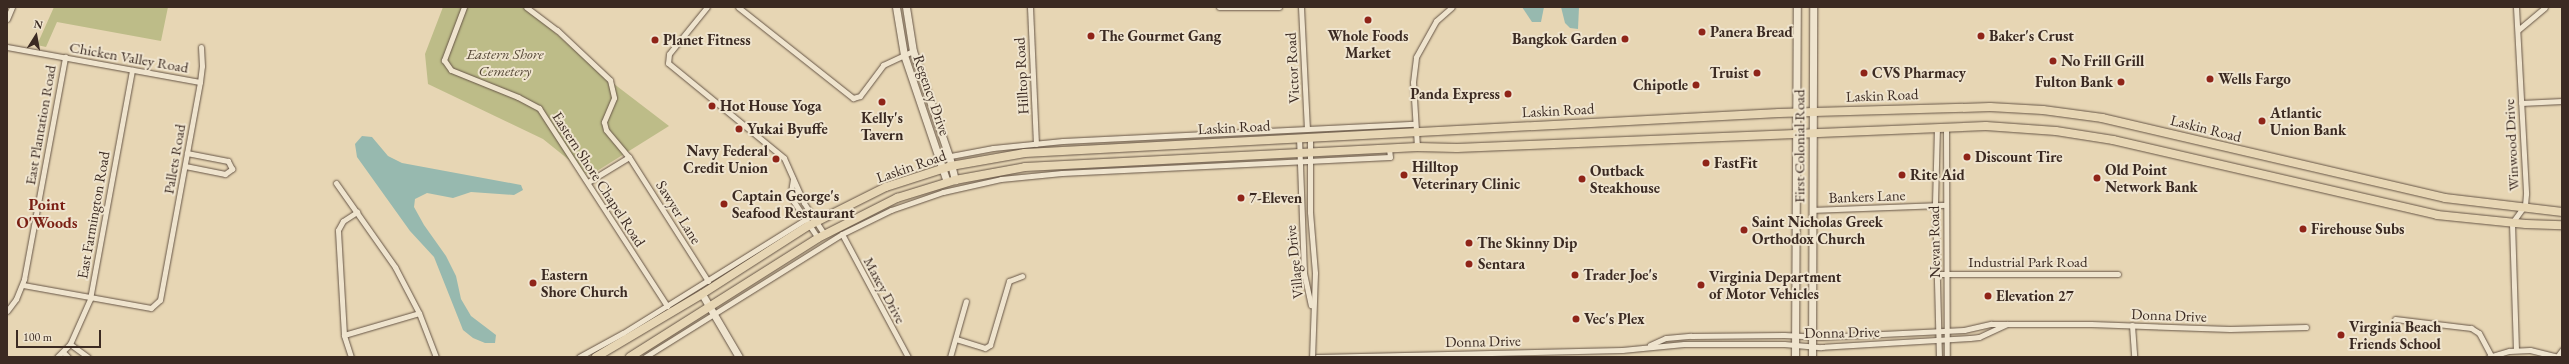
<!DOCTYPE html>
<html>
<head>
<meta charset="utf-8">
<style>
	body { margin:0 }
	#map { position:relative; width:2569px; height:364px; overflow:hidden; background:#e7d6b4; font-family:"EB Garamond",serif }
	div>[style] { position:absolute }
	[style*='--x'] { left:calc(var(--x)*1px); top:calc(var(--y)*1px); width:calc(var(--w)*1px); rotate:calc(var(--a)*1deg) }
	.green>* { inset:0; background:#bdbc88 }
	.water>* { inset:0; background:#97b9af }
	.roads { filter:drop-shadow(0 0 1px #665546) drop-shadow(0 0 1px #665546) }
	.street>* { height:5px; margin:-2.5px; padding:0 2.5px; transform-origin:2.5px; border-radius:2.5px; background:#efe4ce }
	.secondary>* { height:7px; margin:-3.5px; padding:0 3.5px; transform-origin:3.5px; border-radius:3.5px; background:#efe4ce }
	.primary>* { height:8px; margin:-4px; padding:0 4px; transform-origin:4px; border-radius:4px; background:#e7d6b4 }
	.dots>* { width:11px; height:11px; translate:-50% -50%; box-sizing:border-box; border:2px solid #efe4ce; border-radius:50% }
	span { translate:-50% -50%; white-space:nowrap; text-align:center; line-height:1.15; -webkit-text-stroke:4px #efe4ce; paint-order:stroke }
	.poi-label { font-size:15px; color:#3b2a22; font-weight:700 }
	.left { translate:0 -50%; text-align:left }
	.right { translate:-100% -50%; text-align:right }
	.park-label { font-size:15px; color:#554736; font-style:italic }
	.street-label { font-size:15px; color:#3b2a22 }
	.neighbourhood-label { font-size:16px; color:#7a1f14; font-weight:700 }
	.frame { position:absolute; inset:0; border:8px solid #3b2a22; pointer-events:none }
	.north { position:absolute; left:16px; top:16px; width:40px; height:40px; -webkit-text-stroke:3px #efe4ce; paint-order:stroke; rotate:11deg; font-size:11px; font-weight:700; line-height:16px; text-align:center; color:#3b2a22 }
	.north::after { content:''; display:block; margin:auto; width:14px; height:18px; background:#3b2a22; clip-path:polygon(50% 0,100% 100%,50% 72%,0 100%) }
	.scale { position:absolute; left:16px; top:330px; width:85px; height:18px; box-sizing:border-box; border:2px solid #3b2a22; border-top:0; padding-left:5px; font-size:12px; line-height:14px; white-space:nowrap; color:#3b2a22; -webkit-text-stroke:3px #efe4ce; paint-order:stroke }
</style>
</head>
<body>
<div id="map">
	<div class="green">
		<i style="clip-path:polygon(54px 7px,168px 7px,161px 41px,57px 22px,46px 47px,37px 45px)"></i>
		<i style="clip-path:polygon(443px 7px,522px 7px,536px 16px,605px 77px,669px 126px,589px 176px,543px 139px,428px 84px,425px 54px)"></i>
	</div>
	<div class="water">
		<i style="clip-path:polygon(1522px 7px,1544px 7px,1541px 22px,1532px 22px)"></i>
		<i style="clip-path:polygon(1561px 7px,1579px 7px,1578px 29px,1570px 28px,1565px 23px)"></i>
		<i style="clip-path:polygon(362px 136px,372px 137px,388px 156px,402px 163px,521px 185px,523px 190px,514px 195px,471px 192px,453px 198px,427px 193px,415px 199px,414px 207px,424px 225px,446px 256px,456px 276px,461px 299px,471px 316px,496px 335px,495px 343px,485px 343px,473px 338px,463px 330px,434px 257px,410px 231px,357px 157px,355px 144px)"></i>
	</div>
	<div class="roads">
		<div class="street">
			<i style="--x:464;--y:7;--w:57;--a:110.7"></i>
			<i style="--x:444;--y:60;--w:12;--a:55"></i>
			<i style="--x:451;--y:70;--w:72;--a:21.9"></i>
			<i style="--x:518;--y:97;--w:24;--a:28"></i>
			<i style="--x:539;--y:108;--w:236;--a:57.1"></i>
			<i style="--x:526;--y:7;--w:39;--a:37"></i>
			<i style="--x:557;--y:30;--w:73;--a:43.3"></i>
			<i style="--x:610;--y:80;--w:18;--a:77"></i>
			<i style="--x:614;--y:98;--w:26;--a:113"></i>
			<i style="--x:604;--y:122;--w:8;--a:76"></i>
			<i style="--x:606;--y:130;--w:35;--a:50"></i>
			<i style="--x:629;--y:157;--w:147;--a:57.5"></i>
			<i style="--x:707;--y:7;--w:60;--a:129"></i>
			<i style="--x:669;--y:54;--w:9;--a:96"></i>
			<i style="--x:668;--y:63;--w:150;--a:39.3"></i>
			<i style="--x:784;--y:158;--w:49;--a:66"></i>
			<i style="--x:804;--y:203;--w:38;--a:57"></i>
			<i style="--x:738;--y:7;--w:147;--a:38.4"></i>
			<i style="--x:853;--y:98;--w:7;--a:-16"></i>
			<i style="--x:860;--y:96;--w:39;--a:-53"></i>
			<i style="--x:883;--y:65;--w:33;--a:-25"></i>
			<i style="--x:1030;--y:7;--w:137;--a:87.5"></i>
			<i style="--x:1219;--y:7;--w:60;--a:0"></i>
			<i style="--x:1301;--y:7;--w:122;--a:87.2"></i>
			<i style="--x:2516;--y:7;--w:187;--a:86.9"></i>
			<i style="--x:2526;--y:194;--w:11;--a:95"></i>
			<i style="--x:2525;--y:205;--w:22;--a:126"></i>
			<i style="--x:2512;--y:223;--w:127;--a:88.2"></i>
			<i style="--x:7;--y:19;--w:13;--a:-67"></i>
			<i style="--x:2518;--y:30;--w:35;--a:-40"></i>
			<i style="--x:7;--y:47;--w:196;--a:10.3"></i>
			<i style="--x:2521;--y:103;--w:41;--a:-2.8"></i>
			<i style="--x:1946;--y:126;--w:231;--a:89.8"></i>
			<i style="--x:1937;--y:127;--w:78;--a:91.5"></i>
			<i style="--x:1935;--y:205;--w:152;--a:88.5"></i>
			<i style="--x:1299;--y:137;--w:136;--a:87.9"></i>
			<i style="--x:1304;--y:273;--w:33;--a:78"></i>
			<i style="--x:1310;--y:137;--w:75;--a:90"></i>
			<i style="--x:1310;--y:212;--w:61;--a:85.3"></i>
			<i style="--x:1315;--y:273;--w:84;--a:92"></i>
			<i style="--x:1417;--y:147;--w:65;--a:-93.5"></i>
			<i style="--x:1413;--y:82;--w:25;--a:-83"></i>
			<i style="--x:1416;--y:57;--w:41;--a:-60.9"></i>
			<i style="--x:1436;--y:21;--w:21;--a:-41"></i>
			<i style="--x:940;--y:158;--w:54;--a:-10.7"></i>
			<i style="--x:993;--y:148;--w:70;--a:-5.7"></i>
			<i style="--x:1063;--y:141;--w:352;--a:-2.8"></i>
			<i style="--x:185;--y:166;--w:41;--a:11.3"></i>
			<i style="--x:225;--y:174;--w:9;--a:-36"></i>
			<i style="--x:232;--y:169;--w:9;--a:-117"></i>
			<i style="--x:228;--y:161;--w:42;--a:-169"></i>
			<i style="--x:793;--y:179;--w:13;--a:99"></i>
			<i style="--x:791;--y:192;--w:10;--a:73"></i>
			<i style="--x:794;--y:202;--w:43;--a:56.3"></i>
			<i style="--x:588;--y:182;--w:48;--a:-31.4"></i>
			<i style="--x:336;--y:183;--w:103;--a:54.9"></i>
			<i style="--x:395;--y:267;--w:52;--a:62.4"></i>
			<i style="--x:419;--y:313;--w:47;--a:68.9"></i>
			<i style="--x:1813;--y:210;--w:132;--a:-2.2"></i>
			<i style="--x:842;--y:234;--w:140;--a:61.8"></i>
			<i style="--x:1937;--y:274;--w:181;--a:0"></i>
			<i style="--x:23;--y:285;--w:130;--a:10.2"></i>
			<i style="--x:151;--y:308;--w:12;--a:-42"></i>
			<i style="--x:160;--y:300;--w:222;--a:-79.6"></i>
			<i style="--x:200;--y:82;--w:16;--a:-83"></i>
			<i style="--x:202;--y:66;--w:19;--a:-93"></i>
			<i style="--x:7;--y:311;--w:15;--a:-53"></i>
			<i style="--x:16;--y:299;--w:22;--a:-68"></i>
			<i style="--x:24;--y:279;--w:226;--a:-79.5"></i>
			<i style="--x:2395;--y:319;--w:77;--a:6.8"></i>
			<i style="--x:2471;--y:328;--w:9;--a:32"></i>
			<i style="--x:2479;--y:333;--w:26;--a:62"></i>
			<i style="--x:2132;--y:325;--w:32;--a:86"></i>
			<i style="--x:344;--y:335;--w:78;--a:-16.3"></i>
			<i style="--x:956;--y:339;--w:30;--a:17"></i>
			<i style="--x:985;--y:348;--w:6;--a:-31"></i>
			<i style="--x:990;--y:345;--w:67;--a:-73.5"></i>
			<i style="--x:1009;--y:281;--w:14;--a:-21"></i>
			<i style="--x:70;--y:344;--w:22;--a:36"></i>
			<i style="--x:1650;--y:345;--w:17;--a:-24"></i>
			<i style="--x:1666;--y:338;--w:25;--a:-5"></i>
			<i style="--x:1691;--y:336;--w:93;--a:-0.6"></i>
			<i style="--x:1784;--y:335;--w:37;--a:3"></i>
			<i style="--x:1821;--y:337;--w:143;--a:-2.8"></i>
			<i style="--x:1964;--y:330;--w:28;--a:-13"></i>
			<i style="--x:1991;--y:324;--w:100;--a:0"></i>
			<i style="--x:2091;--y:324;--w:139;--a:2.1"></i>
			<i style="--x:2230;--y:329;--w:76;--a:-1.5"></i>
			<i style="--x:63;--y:352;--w:7;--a:45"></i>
			<i style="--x:57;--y:357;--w:18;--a:-45"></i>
			<i style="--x:70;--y:344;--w:49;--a:-66"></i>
			<i style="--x:90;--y:299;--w:233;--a:-79.6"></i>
			<i style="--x:351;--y:357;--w:23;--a:-108"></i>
			<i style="--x:344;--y:335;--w:105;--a:-93.3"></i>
			<i style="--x:338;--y:230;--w:10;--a:-61"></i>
			<i style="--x:343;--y:221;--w:17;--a:-33"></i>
			<i style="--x:579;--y:357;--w:50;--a:-28.6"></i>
			<i style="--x:623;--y:333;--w:221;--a:-31.9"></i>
			<i style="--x:645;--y:357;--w:232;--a:-32"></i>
			<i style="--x:842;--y:234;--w:55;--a:-26.1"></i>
			<i style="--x:891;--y:210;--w:55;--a:-19.1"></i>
			<i style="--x:943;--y:192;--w:59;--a:-12.6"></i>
			<i style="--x:1001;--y:179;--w:61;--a:-5.6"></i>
			<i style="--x:1062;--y:173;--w:328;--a:-2.8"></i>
			<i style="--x:1390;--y:157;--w:8;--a:-97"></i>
			<i style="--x:950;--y:357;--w:58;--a:-74.1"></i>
			<i style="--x:1317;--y:357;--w:305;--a:-1.3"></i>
			<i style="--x:1622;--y:350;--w:62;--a:-5.5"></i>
			<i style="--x:1684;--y:344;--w:100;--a:0"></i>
			<i style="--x:1784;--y:344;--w:37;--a:5"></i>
			<i style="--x:1821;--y:347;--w:149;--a:-3.5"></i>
			<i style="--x:1970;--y:338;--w:9;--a:-6"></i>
			<i style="--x:1979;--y:337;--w:31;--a:-25"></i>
			<i style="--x:2489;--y:357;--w:21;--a:-17"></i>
			<i style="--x:2509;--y:351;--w:21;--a:-3"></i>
			<i style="--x:2530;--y:350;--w:29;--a:14"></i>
			<i style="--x:2557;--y:357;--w:9;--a:-54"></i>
		</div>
		<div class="secondary">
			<i style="--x:896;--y:7;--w:49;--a:80.5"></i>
			<i style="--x:904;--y:55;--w:134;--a:71.3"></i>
			<i style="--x:906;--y:7;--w:45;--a:81"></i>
			<i style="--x:913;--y:51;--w:111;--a:71.1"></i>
			<i style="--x:949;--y:156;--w:25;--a:76"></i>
			<i style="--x:702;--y:294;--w:73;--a:59.6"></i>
			<i style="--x:1795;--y:357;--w:350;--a:-89.7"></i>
			<i style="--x:1812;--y:357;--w:350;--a:-89.8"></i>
		</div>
		<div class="primary">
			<i style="--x:596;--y:357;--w:123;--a:-30.7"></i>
			<i style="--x:702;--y:294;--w:126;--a:-32.7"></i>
			<i style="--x:808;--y:226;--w:87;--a:-26.6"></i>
			<i style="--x:886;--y:187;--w:68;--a:-17.9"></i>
			<i style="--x:951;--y:166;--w:75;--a:-10"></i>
			<i style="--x:1025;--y:153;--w:755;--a:-3.04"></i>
			<i style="--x:1779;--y:113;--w:211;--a:-1.6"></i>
			<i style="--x:1990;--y:107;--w:53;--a:3.2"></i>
			<i style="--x:2043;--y:110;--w:60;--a:7.7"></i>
			<i style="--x:2102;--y:118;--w:352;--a:13.1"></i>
			<i style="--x:2445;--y:198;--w:118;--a:6.8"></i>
			<i style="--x:630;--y:357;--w:222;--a:-32.3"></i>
			<i style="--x:818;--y:238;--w:89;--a:-26.9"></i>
			<i style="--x:897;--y:198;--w:61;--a:-17.2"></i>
			<i style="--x:955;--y:180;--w:71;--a:-10.5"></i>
			<i style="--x:1025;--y:167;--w:393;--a:-2.9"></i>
			<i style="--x:1417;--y:147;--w:40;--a:1.4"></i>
			<i style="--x:1457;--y:148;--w:529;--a:-2.38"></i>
			<i style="--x:1986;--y:126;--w:70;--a:4.1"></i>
			<i style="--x:2056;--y:131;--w:58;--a:9"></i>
			<i style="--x:2113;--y:140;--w:333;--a:13"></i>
			<i style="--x:2437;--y:215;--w:89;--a:5.8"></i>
			<i style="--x:2526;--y:224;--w:36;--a:2"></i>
		</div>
	</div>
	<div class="dots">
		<i style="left:1368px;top:20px;background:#8f2418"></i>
		<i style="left:1702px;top:32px;background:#8f2418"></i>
		<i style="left:1091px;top:36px;background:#8f2418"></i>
		<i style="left:1981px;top:36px;background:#8f2418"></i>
		<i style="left:1625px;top:39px;background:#8f2418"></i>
		<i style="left:655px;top:40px;background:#8f2418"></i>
		<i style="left:2053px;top:61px;background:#8f2418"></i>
		<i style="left:1757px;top:73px;background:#8f2418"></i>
		<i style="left:1864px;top:73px;background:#8f2418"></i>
		<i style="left:2210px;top:79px;background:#8f2418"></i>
		<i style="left:2121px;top:82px;background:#8f2418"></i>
		<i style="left:1696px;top:85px;background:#8f2418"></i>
		<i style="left:1508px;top:94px;background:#8f2418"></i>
		<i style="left:882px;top:102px;background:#8f2418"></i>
		<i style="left:712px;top:106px;background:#8f2418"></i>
		<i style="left:2262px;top:121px;background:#8f2418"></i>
		<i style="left:739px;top:129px;background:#8f2418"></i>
		<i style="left:1967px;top:157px;background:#8f2418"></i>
		<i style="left:776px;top:159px;background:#8f2418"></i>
		<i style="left:1706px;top:163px;background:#8f2418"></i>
		<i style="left:1404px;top:175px;background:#8f2418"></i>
		<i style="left:1902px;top:175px;background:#8f2418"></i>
		<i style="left:2097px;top:178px;background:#8f2418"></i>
		<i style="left:1582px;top:179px;background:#8f2418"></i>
		<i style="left:1241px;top:198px;background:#8f2418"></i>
		<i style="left:724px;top:204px;background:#8f2418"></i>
		<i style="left:2303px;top:229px;background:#8f2418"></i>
		<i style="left:1744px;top:230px;background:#8f2418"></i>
		<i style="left:1469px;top:243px;background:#8f2418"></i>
		<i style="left:1469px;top:264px;background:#8f2418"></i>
		<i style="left:1575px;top:275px;background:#8f2418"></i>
		<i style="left:533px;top:283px;background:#8f2418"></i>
		<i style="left:1701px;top:285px;background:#8f2418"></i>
		<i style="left:1988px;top:296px;background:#8f2418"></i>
		<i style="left:1576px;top:319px;background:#8f2418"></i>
		<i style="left:2341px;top:335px;background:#8f2418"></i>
	</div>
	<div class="poi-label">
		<span class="left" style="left:1710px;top:32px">Panera Bread</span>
		<span style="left:1368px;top:44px">Whole Foods<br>Market</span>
		<span class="left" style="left:1099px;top:36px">The Gourmet Gang</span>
		<span class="left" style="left:1989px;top:36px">Baker's Crust</span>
		<span class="right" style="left:1617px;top:39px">Bangkok Garden</span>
		<span class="left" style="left:663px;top:40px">Planet Fitness</span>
		<span class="left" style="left:2061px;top:61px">No Frill Grill</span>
		<span class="right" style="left:1749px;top:73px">Truist</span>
		<span class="left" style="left:1872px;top:73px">CVS Pharmacy</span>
		<span class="left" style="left:2218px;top:79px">Wells Fargo</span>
		<span class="right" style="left:2113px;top:82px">Fulton Bank</span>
		<span class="right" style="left:1688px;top:85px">Chipotle</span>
		<span class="right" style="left:1500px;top:94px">Panda Express</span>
		<span class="left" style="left:720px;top:106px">Hot House Yoga</span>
		<span class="left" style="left:2270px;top:121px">Atlantic<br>Union Bank</span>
		<span style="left:882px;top:126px">Kelly's<br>Tavern</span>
		<span class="left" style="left:747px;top:129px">Yukai Byuffe</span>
		<span class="right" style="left:768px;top:159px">Navy Federal<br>Credit Union</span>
		<span class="left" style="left:1975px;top:157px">Discount Tire</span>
		<span class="left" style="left:1714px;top:163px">FastFit</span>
		<span class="left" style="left:1412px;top:175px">Hilltop<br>Veterinary Clinic</span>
		<span class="left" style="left:2105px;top:178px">Old Point<br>Network Bank</span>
		<span class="left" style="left:1590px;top:179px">Outback<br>Steakhouse</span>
		<span class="left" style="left:1910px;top:175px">Rite Aid</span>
		<span class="left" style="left:732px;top:204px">Captain George's<br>Seafood Restaurant</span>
		<span class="left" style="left:1249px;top:198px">7-Eleven</span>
		<span class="left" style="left:1752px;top:230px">Saint Nicholas Greek<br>Orthodox Church</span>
		<span class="left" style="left:2311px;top:229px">Firehouse Subs</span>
		<span class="left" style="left:1477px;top:243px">The Skinny Dip</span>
		<span class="left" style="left:1478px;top:264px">Sentara</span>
		<span class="left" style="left:541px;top:283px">Eastern<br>Shore Church</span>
		<span class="left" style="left:1583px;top:275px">Trader Joe's</span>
		<span class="left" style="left:1709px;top:285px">Virginia Department<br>of Motor Vehicles</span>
		<span class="left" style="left:1996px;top:296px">Elevation 27</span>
		<span class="left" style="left:1584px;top:319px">Vec's Plex</span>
		<span class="left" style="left:2349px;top:335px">Virginia Beach<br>Friends School</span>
	</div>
	<div class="park-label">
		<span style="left:505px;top:62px">Eastern Shore<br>Cemetery</span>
	</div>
	<div class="street-label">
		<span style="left:129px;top:57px;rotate:10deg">Chicken Valley Road</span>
		<span style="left:1292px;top:68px;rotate:-93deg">Victor Road</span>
		<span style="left:1021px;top:76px;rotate:-93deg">Hilltop Road</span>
		<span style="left:932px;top:95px;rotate:71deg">Regency Drive</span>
		<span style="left:1882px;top:95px;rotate:-2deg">Laskin Road</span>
		<span style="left:1558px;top:110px;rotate:-3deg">Laskin Road</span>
		<span style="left:40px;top:125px;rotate:-80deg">East Plantation Road</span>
		<span style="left:1234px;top:127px;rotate:-3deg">Laskin Road</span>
		<span style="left:2206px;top:128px;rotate:14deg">Laskin Road</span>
		<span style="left:2511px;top:145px;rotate:-93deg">Winwood Drive</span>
		<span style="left:1799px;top:146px;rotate:-90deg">First Colonial Road</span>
		<span style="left:174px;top:159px;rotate:-80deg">Pallets Road</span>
		<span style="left:911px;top:166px;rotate:-19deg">Laskin Road</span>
		<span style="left:599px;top:179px;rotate:57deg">Eastern Shore Chapel Road</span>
		<span style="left:1867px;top:196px;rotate:-2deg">Bankers Lane</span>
		<span style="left:679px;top:212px;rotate:58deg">Sawyer Lane</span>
		<span style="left:93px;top:215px;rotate:-80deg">East Farmington Road</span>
		<span style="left:1934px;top:242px;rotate:-91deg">Nevan Road</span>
		<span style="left:1294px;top:262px;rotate:-96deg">Village Drive</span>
		<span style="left:2028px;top:262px">Industrial Park Road</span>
		<span style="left:885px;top:290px;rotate:62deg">Maxey Drive</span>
		<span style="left:2169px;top:315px;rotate:2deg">Donna Drive</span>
		<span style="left:1842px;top:332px;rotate:-1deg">Donna Drive</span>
		<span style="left:1483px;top:341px;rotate:-1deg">Donna Drive</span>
	</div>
	<div class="neighbourhood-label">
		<span style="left:47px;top:214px">Point<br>O'Woods</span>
	</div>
	<div class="frame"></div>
	<div class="north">N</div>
	<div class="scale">100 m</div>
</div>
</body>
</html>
